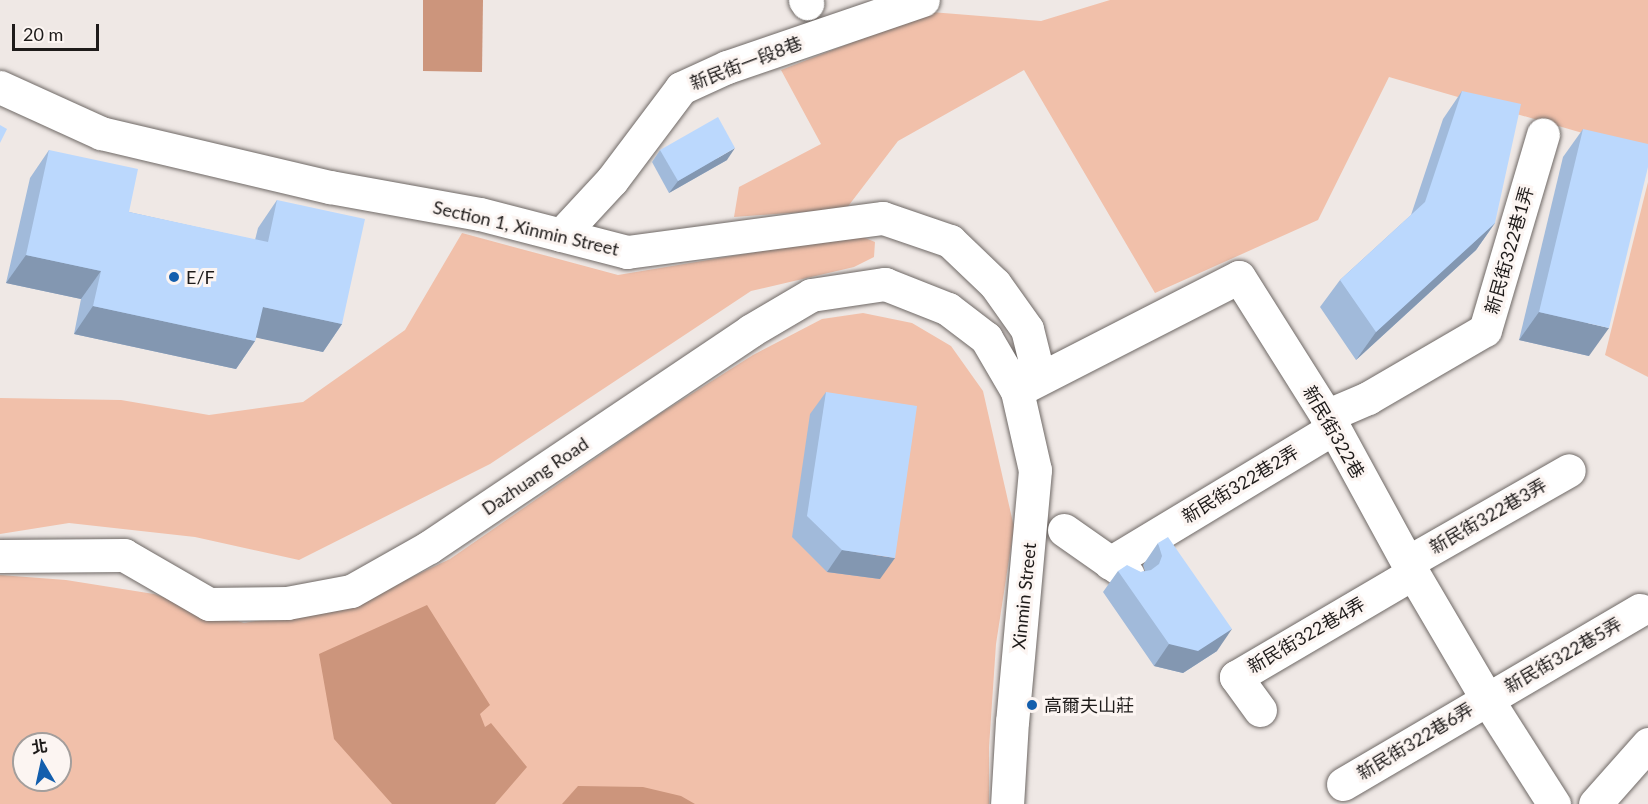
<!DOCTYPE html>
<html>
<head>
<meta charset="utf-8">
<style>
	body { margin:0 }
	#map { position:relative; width:1648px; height:804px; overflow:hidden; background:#efe8e5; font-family:Lato,"Noto Sans TC",sans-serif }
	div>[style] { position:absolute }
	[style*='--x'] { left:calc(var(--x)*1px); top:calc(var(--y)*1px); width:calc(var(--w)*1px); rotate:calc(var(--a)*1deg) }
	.green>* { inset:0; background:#f1c0aa }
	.water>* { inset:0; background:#cc957c }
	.roads { filter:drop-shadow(0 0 2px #6f6966) drop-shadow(0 0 2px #6f6966) }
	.minor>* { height:33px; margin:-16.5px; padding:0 16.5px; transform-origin:16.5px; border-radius:16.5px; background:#fff }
	.wall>* { inset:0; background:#a1bada }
	.shaded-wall>* { inset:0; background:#8397b1 }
	.building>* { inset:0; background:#bbd8fd }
	.dots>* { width:16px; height:16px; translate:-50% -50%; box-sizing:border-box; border:3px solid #fcf5f2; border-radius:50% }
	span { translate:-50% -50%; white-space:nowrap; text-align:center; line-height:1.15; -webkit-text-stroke:6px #fcf5f2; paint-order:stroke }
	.street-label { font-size:18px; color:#1e1b1a }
	.poi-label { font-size:18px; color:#1e1b1a }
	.left { translate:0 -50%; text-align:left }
	.north { position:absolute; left:12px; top:732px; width:60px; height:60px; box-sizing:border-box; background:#fcf5f2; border:2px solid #a39e9c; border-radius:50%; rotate:351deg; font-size:16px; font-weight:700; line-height:24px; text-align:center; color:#1e1b1a }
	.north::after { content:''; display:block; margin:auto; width:21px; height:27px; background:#135ead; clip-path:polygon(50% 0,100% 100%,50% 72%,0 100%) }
	.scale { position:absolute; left:12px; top:24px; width:87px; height:27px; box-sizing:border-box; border:3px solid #1e1b1a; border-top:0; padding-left:8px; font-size:18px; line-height:21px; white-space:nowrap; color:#1e1b1a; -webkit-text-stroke:4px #fcf5f2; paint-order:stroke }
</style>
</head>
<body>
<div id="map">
	<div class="green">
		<i style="clip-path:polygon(1110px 0,1648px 0,1648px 152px,1389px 77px,1318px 220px,1155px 293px,1024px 70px,898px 141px,846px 209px,734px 217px,739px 187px,821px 144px,781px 70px,931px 12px,1041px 21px)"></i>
		<i style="clip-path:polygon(1648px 182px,1648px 377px,1605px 355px)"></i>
		<i style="clip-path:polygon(462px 233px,618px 275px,858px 235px,875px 242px,874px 257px,854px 267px,751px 291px,490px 464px,299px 560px,195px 537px,69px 523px,0 534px,0 398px,121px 400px,209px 415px,303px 402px,405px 330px)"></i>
		<i style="clip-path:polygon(evenodd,863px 313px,912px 323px,951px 346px,983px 391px,1014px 527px,996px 644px,989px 747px,989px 804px,0 804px,0 575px,66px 580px,154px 594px,244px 623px,355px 604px,450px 559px,658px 415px,753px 355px,822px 319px,863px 313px,24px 744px,60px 744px,60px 780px,24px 780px,24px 744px)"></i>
	</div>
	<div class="water">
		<i style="clip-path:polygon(423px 0,483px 0,482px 72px,423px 71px)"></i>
		<i style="clip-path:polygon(427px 605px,490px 705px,480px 714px,485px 727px,491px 723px,527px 767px,495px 804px,392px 804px,334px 739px,319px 654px)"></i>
		<i style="clip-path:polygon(578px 786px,643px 787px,681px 796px,695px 804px,562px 804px)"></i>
	</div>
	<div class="roads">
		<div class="minor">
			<i style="--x:805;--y:0;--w:4;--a:56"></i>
			<i style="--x:0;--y:87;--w:111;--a:24.5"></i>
			<i style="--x:101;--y:133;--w:235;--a:13.3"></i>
			<i style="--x:330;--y:187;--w:152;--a:10.2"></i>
			<i style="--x:480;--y:214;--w:152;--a:14.5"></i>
			<i style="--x:627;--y:252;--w:258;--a:-7.6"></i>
			<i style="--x:883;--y:218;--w:71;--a:18.9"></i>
			<i style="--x:950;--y:241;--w:62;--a:43.7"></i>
			<i style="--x:995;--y:284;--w:55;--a:54.6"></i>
			<i style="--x:1027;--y:329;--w:34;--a:76"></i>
			<i style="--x:1035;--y:362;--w:34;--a:122"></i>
			<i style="--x:561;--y:235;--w:75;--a:-47.2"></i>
			<i style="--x:612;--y:180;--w:115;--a:-53.1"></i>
			<i style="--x:681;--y:88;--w:51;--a:-24.5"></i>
			<i style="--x:727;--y:67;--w:207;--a:-18.9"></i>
			<i style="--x:1018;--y:390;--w:248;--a:-27.1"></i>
			<i style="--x:1239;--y:277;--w:178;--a:57.8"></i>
			<i style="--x:1334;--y:428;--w:165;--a:61.4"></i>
			<i style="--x:1413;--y:573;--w:146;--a:59.6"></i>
			<i style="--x:1487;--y:699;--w:125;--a:57.5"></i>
			<i style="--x:1326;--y:416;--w:46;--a:-23.2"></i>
			<i style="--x:1368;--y:398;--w:135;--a:-30.2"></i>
			<i style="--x:1485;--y:330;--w:204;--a:-73.5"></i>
			<i style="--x:1064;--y:530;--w:78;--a:35.1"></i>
			<i style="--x:0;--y:556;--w:124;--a:-0.5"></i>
			<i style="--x:124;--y:555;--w:98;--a:30"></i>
			<i style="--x:209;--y:604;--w:78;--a:-0.7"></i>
			<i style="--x:287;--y:603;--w:65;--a:-10.6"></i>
			<i style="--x:351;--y:591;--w:90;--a:-29.4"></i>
			<i style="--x:429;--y:547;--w:387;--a:-33.9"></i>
			<i style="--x:750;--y:331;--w:71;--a:-30.5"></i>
			<i style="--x:811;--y:295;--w:75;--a:-8.5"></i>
			<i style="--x:885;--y:284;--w:68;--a:21.6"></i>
			<i style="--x:948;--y:309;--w:48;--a:37.3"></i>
			<i style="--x:986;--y:338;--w:61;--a:59.7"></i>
			<i style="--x:1017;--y:391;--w:81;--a:77.2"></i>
			<i style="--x:1035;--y:470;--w:252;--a:95.2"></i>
			<i style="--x:1012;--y:721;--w:83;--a:93.4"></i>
			<i style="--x:1408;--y:562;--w:185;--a:-29.7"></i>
			<i style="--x:1110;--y:563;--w:262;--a:-31.1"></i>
			<i style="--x:1260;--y:710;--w:41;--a:-126"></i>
			<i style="--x:1236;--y:677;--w:205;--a:-30.4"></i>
			<i style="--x:1343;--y:784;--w:344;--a:-30.4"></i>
			<i style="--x:1595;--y:804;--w:80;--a:-48.5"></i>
		</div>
	</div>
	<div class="wall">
		<i style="clip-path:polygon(1462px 91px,1495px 223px,1476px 250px,1356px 360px,1320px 307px,1340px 280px,1411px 215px,1443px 119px)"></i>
		<i style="clip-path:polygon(1583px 129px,1589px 356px,1519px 340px,1563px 157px)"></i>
		<i style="clip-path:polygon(49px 150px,129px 212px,255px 240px,258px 228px,277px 200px,342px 324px,323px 352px,256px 337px,255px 341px,236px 369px,74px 334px,81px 299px,6px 283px,30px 178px)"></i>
		<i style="clip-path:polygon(660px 150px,727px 160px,669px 193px,652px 162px)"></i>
		<i style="clip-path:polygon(826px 392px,880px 579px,827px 572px,792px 537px,810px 414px)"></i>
		<i style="clip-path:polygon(1158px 543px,1217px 651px,1183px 673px,1154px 666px,1103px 592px,1118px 571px,1141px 572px,1145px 571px,1143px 565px)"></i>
	</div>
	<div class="shaded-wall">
		<i style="clip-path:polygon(735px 148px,727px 160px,669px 193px,678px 181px)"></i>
		<i style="clip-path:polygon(1495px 223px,1476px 250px,1356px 360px,1376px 332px)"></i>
		<i style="clip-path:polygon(26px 255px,101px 271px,81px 299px,6px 283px)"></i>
		<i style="clip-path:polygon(93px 306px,255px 341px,236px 369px,74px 334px)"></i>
		<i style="clip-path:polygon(263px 307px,342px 324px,323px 352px,244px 335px)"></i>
		<i style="clip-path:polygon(1539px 312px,1609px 328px,1589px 356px,1519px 340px)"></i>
		<i style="clip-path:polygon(842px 550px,895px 558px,880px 579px,827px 572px)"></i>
		<i style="clip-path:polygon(1232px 629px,1217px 651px,1183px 673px,1154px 666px,1169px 644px)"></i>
	</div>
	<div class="building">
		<i style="clip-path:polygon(1462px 91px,1521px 104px,1495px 223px,1376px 332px,1340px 280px,1425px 202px)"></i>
		<i style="clip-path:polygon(718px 117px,735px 148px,678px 181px,660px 150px)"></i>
		<i style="clip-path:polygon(0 125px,7px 129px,0 143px)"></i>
		<i style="clip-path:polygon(1583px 129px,1648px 144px,1648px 167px,1609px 328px,1539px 312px)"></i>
		<i style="clip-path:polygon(49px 150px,138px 169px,129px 212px,268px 242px,277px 200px,365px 219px,342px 324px,263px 307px,255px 341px,93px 306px,101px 271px,26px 255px)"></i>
		<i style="clip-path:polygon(826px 392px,917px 406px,895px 558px,842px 550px,807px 516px)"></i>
		<i style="clip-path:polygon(1168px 537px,1232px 629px,1198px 651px,1169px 644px,1118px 571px,1127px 565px,1141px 572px,1151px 570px,1159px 564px,1162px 556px,1158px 543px)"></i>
	</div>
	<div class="dots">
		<i style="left:174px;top:277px;background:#135ead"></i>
		<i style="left:1032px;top:705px;background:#135ead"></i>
	</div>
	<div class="street-label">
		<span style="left:746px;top:63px;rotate:-21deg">新民街一段8巷</span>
		<span style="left:526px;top:228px;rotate:13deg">Section 1, Xinmin Street</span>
		<span style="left:1509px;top:250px;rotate:-74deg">新民街322巷1弄</span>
		<span style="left:1334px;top:432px;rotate:60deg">新民街322巷</span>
		<span style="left:535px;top:476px;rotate:-34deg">Dazhuang Road</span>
		<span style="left:1240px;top:484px;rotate:-31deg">新民街322巷2弄</span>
		<span style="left:1488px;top:516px;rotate:-30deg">新民街322巷3弄</span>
		<span style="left:1024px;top:596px;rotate:-84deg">Xinmin Street</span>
		<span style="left:1306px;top:635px;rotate:-30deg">新民街322巷4弄</span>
		<span style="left:1563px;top:655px;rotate:-30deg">新民街322巷5弄</span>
		<span style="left:1415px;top:741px;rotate:-31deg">新民街322巷6弄</span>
	</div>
	<div class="poi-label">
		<span class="left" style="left:186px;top:277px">E/F</span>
		<span class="left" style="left:1044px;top:705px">高爾夫山莊</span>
	</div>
	<div class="north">北</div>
	<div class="scale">20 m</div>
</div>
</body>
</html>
